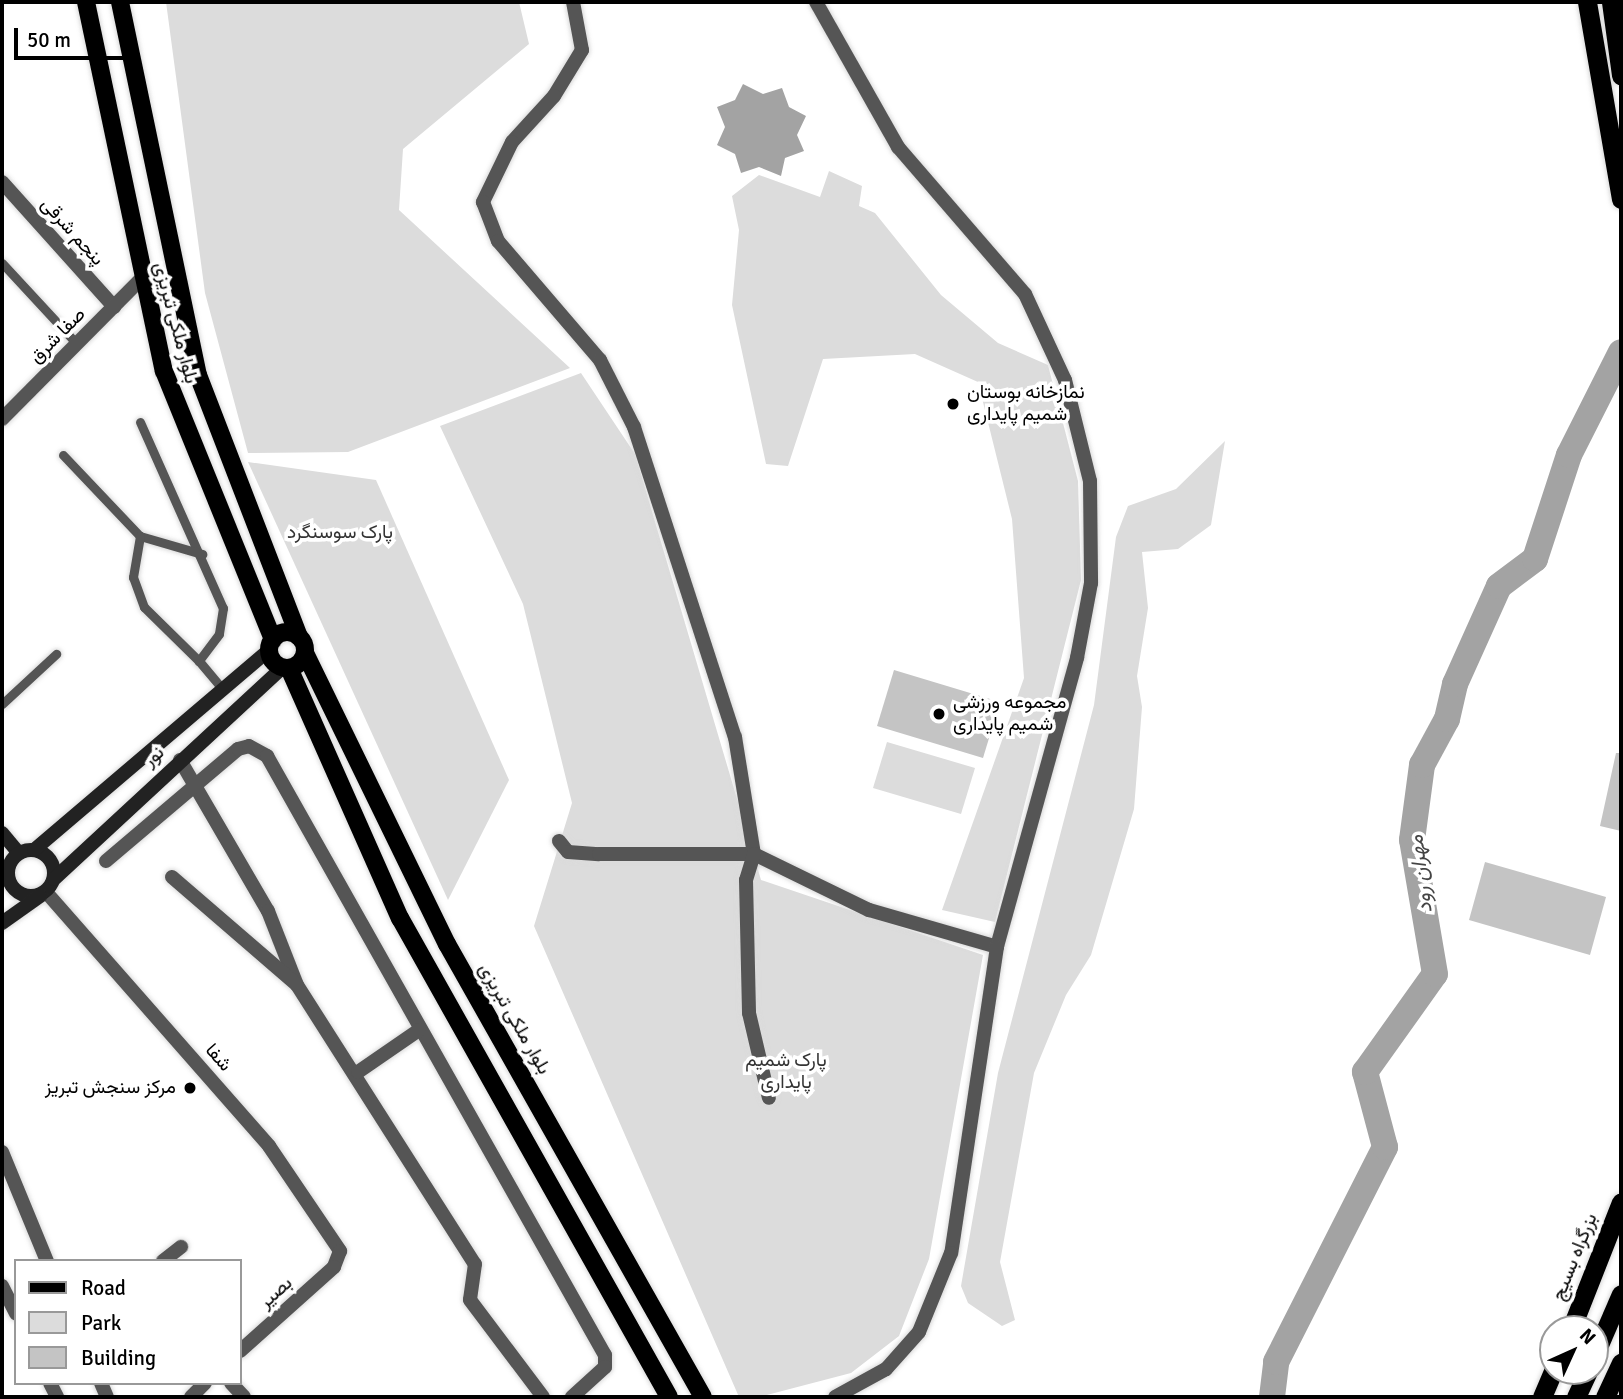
<!DOCTYPE html>
<html>
<head>
<meta charset="utf-8">
<style>
	body { margin:0 }
	#map { position:relative; width:1623px; height:1399px; overflow:hidden; background:#fff; font-family:Signika,Vazirmatn,sans-serif }
	div>[style] { position:absolute }
	[style*='--x'] { left:calc(var(--x)*1px); top:calc(var(--y)*1px); width:calc(var(--w)*1px); rotate:calc(var(--a)*1deg) }
	.green>* { inset:0; background:#dcdcdc }
	.water>* { inset:0; background:#a3a3a3 }
	.river>* { height:26px; margin:-13px; padding:0 13px; transform-origin:13px; border-radius:13px; background:#a3a3a3 }
	.building>* { inset:0; background:#c4c4c4 }
	.roads { filter:drop-shadow(0 0 2px #dbdbdb) drop-shadow(0 0 2px #dbdbdb) }
	.service>* { height:9px; margin:-4.5px; padding:0 4.5px; transform-origin:4.5px; border-radius:4.5px; background:#555 }
	.minor>* { height:14px; margin:-7px; padding:0 7px; transform-origin:7px; border-radius:7px; background:#555 }
	.tertiary>* { height:14px; margin:-7px; padding:0 7px; transform-origin:7px; border-radius:7px; background:#555 }
	.secondary>* { height:14px; margin:-7px; padding:0 7px; transform-origin:7px; border-radius:7px; background:#222 }
	.secondary>.ring { margin:-7px; padding:0; box-sizing:content-box; background:none; border:14px solid #222; border-radius:50% }
	.primary>* { height:18px; margin:-9px; padding:0 9px; transform-origin:9px; border-radius:9px; background:#000 }
	.primary>.ring { margin:-9px; padding:0; box-sizing:content-box; background:none; border:18px solid #000; border-radius:50% }
	.trunk>* { height:19px; margin:-9.5px; padding:0 9.5px; transform-origin:9.5px; border-radius:9.5px; background:#000 }
	.dots>* { width:19px; height:19px; translate:-50% -50%; box-sizing:border-box; border:4px solid #fff; border-radius:50% }
	span { translate:-50% -50%; white-space:nowrap; text-align:center; line-height:1.15; -webkit-text-stroke:7px #fff; paint-order:stroke }
	.street-label { font-size:19px; color:#000 }
	.poi-label { font-size:19px; color:#000 }
	.left { translate:0 -50%; text-align:left }
	.right { translate:-100% -50%; text-align:right }
	.park-label { font-size:19px; color:#333 }
	.water-label { font-size:21px; color:#444; font-style:italic }
	.frame { position:absolute; inset:0; border:4px solid #000; pointer-events:none }
	.legend { position:absolute; left:14px; top:1259px; width:228px; height:126px; box-sizing:border-box; background:#fff; border:2px solid #999; margin:0; padding:9px 12px; list-style:none; font-size:21px; color:#000 }
	.legend li { display:flex; align-items:center; gap:14px; height:35px }
	.legend b { width:35px; border:2px solid #999 }
	.north { position:absolute; left:1539px; top:1315px; width:70px; height:70px; box-sizing:border-box; background:#fff; border:2px solid #999; border-radius:50%; rotate:45deg; font-size:19px; font-weight:700; line-height:28px; text-align:center; color:#000 }
	.north::after { content:''; display:block; margin:auto; width:24px; height:32px; background:#000; clip-path:polygon(50% 0,100% 100%,50% 72%,0 100%) }
	.scale { position:absolute; left:14px; top:28px; width:112px; height:32px; box-sizing:border-box; border:4px solid #000; border-top:0; padding-left:9px; font-size:21px; line-height:24px; white-space:nowrap; color:#000; -webkit-text-stroke:5px #fff; paint-order:stroke }
</style>
</head>
<body>
<div id="map">
	<div class="green">
		<i style="clip-path:polygon(166px 2px,519px 2px,529px 44px,403px 149px,399px 210px,570px 368px,348px 452px,248px 453px,205px 293px)"></i>
		<i style="clip-path:polygon(829px 171px,862px 186px,859px 206px,875px 213px,941px 295px,998px 343px,1048px 365px,1078px 481px,1081px 580px,995px 922px,942px 910px,1024px 678px,1012px 519px,978px 382px,915px 354px,823px 359px,788px 466px,766px 464px,732px 305px,739px 230px,732px 196px,759px 175px,820px 197px)"></i>
		<i style="clip-path:polygon(581px 373px,635px 454px,761px 880px,983px 955px,929px 1259px,899px 1336px,851px 1373px,759px 1397px,739px 1397px,534px 926px,572px 803px,523px 604px,440px 426px)"></i>
		<i style="clip-path:polygon(1225px 441px,1211px 525px,1178px 549px,1142px 552px,1148px 608px,1137px 676px,1142px 707px,1134px 809px,1091px 955px,1066px 995px,1034px 1073px,1000px 1262px,1015px 1320px,1002px 1326px,968px 1303px,961px 1286px,998px 1073px,1094px 705px,1116px 537px,1128px 506px,1176px 489px)"></i>
		<i style="clip-path:polygon(248px 462px,376px 480px,509px 780px,448px 900px)"></i>
		<i style="clip-path:polygon(887px 742px,975px 768px,961px 814px,873px 788px)"></i>
	</div>
	<div class="water">
		<i style="clip-path:polygon(743px 84px,763px 94px,782px 88px,789px 107px,806px 116px,797px 135px,804px 151px,785px 158px,781px 176px,759px 167px,741px 173px,735px 154px,717px 145px,725px 127px,717px 107px,735px 100px)"></i>
	</div>
	<div class="river">
		<i style="--x:1272;--y:1397;--w:35;--a:-83"></i>
		<i style="--x:1276;--y:1362;--w:241;--a:-63.1"></i>
		<i style="--x:1385;--y:1147;--w:78;--a:-104.9"></i>
		<i style="--x:1365;--y:1072;--w:120;--a:-54.5"></i>
		<i style="--x:1435;--y:974;--w:136;--a:-99.7"></i>
		<i style="--x:1412;--y:840;--w:76;--a:-82.4"></i>
		<i style="--x:1422;--y:765;--w:52;--a:-61.5"></i>
		<i style="--x:1447;--y:719;--w:36;--a:-77"></i>
		<i style="--x:1455;--y:684;--w:107;--a:-65.8"></i>
		<i style="--x:1499;--y:586;--w:45;--a:-36.9"></i>
		<i style="--x:1535;--y:559;--w:109;--a:-71.9"></i>
		<i style="--x:1569;--y:455;--w:115;--a:-63.2"></i>
	</div>
	<div class="building">
		<i style="clip-path:polygon(894px 670px,1000px 702px,983px 758px,877px 726px)"></i>
		<i style="clip-path:polygon(1616px 753px,1621px 753px,1621px 831px,1600px 826px)"></i>
		<i style="clip-path:polygon(1485px 862px,1606px 897px,1590px 955px,1469px 920px)"></i>
	</div>
	<div class="roads">
		<div class="service">
			<i style="--x:2;--y:263;--w:110;--a:47.2"></i>
			<i style="--x:140;--y:422;--w:204;--a:66"></i>
			<i style="--x:223;--y:608;--w:26;--a:99"></i>
			<i style="--x:219;--y:634;--w:34;--a:127"></i>
			<i style="--x:199;--y:661;--w:38;--a:50"></i>
			<i style="--x:63;--y:455;--w:112;--a:46.5"></i>
			<i style="--x:140;--y:536;--w:65;--a:16.2"></i>
			<i style="--x:140;--y:536;--w:42;--a:99.7"></i>
			<i style="--x:133;--y:577;--w:32;--a:70"></i>
			<i style="--x:144;--y:607;--w:77;--a:44.5"></i>
			<i style="--x:2;--y:704;--w:74;--a:-42.8"></i>
		</div>
		<div class="minor">
			<i style="--x:2;--y:182;--w:168;--a:48.1"></i>
			<i style="--x:2;--y:419;--w:197;--a:-45.2"></i>
			<i style="--x:180;--y:760;--w:175;--a:59.8"></i>
			<i style="--x:268;--y:911;--w:79;--a:68.6"></i>
			<i style="--x:297;--y:985;--w:331;--a:57.5"></i>
			<i style="--x:475;--y:1264;--w:36;--a:98"></i>
			<i style="--x:470;--y:1300;--w:121;--a:53"></i>
			<i style="--x:106;--y:861;--w:173;--a:-40.3"></i>
			<i style="--x:238;--y:749;--w:11;--a:-15"></i>
			<i style="--x:249;--y:746;--w:21;--a:29"></i>
			<i style="--x:267;--y:756;--w:688;--a:60.57"></i>
			<i style="--x:605;--y:1355;--w:12;--a:90"></i>
			<i style="--x:605;--y:1367;--w:45;--a:137.7"></i>
			<i style="--x:172;--y:877;--w:164;--a:40.8"></i>
			<i style="--x:358;--y:1072;--w:74;--a:-34.5"></i>
			<i style="--x:163;--y:1261;--w:23;--a:-38"></i>
			<i style="--x:2;--y:1286;--w:31;--a:63"></i>
			<i style="--x:50;--y:1383;--w:16;--a:63"></i>
		</div>
		<div class="tertiary">
			<i style="--x:573;--y:2;--w:49;--a:79.4"></i>
			<i style="--x:582;--y:50;--w:54;--a:121.3"></i>
			<i style="--x:554;--y:96;--w:62;--a:132.4"></i>
			<i style="--x:512;--y:142;--w:67;--a:115.8"></i>
			<i style="--x:483;--y:202;--w:42;--a:69"></i>
			<i style="--x:498;--y:241;--w:157;--a:49.4"></i>
			<i style="--x:600;--y:360;--w:75;--a:63.1"></i>
			<i style="--x:634;--y:427;--w:326;--a:72"></i>
			<i style="--x:735;--y:737;--w:119;--a:80.8"></i>
			<i style="--x:754;--y:854;--w:128;--a:26"></i>
			<i style="--x:869;--y:910;--w:133;--a:16.1"></i>
			<i style="--x:816;--y:2;--w:167;--a:60.5"></i>
			<i style="--x:898;--y:147;--w:194;--a:49.2"></i>
			<i style="--x:1025;--y:294;--w:95;--a:65.1"></i>
			<i style="--x:1065;--y:380;--w:104;--a:76.1"></i>
			<i style="--x:1090;--y:481;--w:102;--a:89.4"></i>
			<i style="--x:1091;--y:583;--w:76;--a:100.6"></i>
			<i style="--x:1077;--y:658;--w:300;--a:105.5"></i>
			<i style="--x:997;--y:947;--w:309;--a:98.5"></i>
			<i style="--x:951;--y:1253;--w:85;--a:112.1"></i>
			<i style="--x:919;--y:1332;--w:50;--a:131.7"></i>
			<i style="--x:886;--y:1369;--w:58;--a:151.2"></i>
			<i style="--x:559;--y:841;--w:14;--a:51"></i>
			<i style="--x:568;--y:852;--w:31;--a:4"></i>
			<i style="--x:599;--y:854;--w:155;--a:0"></i>
			<i style="--x:754;--y:854;--w:27;--a:107"></i>
			<i style="--x:746;--y:880;--w:133;--a:88.7"></i>
			<i style="--x:749;--y:1013;--w:87;--a:76.8"></i>
			<i style="--x:46;--y:892;--w:338;--a:48.7"></i>
			<i style="--x:269;--y:1146;--w:127;--a:55.9"></i>
			<i style="--x:340;--y:1251;--w:17;--a:111"></i>
			<i style="--x:334;--y:1267;--w:126;--a:138.2"></i>
			<i style="--x:2;--y:1152;--w:118;--a:67.6"></i>
			<i style="--x:101;--y:1383;--w:15;--a:67"></i>
			<i style="--x:231;--y:1383;--w:19;--a:47"></i>
			<i style="--x:191;--y:1397;--w:20;--a:-45"></i>
		</div>
		<div class="secondary">
			<i style="--x:2;--y:833;--w:26;--a:50"></i>
			<i class="ring" style="left:8px;top:850px;width:32px;height:32px"></i>
			<i style="--x:34;--y:850;--w:309;--a:-40.4"></i>
			<i style="--x:54;--y:879;--w:312;--a:-42.8"></i>
			<i style="--x:2;--y:923;--w:47;--a:-35.4"></i>
		</div>
		<div class="primary">
			<i style="--x:86;--y:2;--w:377;--a:78.1"></i>
			<i style="--x:164;--y:371;--w:290;--a:67.9"></i>
			<i style="--x:120;--y:2;--w:381;--a:78.2"></i>
			<i style="--x:198;--y:375;--w:281;--a:68.9"></i>
			<i class="ring" style="left:269px;top:632px;width:18px;height:18px"></i>
			<i style="--x:305;--y:653;--w:324;--a:64"></i>
			<i style="--x:447;--y:944;--w:520;--a:60.53"></i>
			<i style="--x:289;--y:668;--w:274;--a:66.1"></i>
			<i style="--x:400;--y:918;--w:549;--a:60.68"></i>
		</div>
		<div class="trunk">
			<i style="--x:1587;--y:2;--w:200;--a:80.2"></i>
			<i style="--x:1611;--y:2;--w:74;--a:82.2"></i>
			<i style="--x:1571;--y:1329;--w:136;--a:-68.5"></i>
			<i style="--x:1595;--y:1354;--w:65;--a:-66.6"></i>
			<i style="--x:1542;--y:1397;--w:28;--a:-67"></i>
			<i style="--x:1576;--y:1397;--w:29;--a:-65"></i>
			<i style="--x:1605;--y:1397;--w:38;--a:-65"></i>
		</div>
	</div>
	<div class="dots">
		<i style="left:953px;top:404px;background:#000"></i>
		<i style="left:939px;top:714px;background:#000"></i>
		<i style="left:190px;top:1088px;background:#000"></i>
	</div>
	<div class="street-label">
		<span style="left:72px;top:232px;rotate:48deg">پنجم شرقی</span>
		<span style="left:175px;top:323px;rotate:75deg">بلوار ملکى تبریزى</span>
		<span style="left:58px;top:336px;rotate:-45deg">صفا شرق</span>
		<span style="left:154px;top:757px;rotate:-42deg">نور</span>
		<span style="left:514px;top:1019px;rotate:60deg">بلوار ملکى تبریزى</span>
		<span style="left:218px;top:1058px;rotate:49deg">شفا</span>
		<span style="left:1575px;top:1257px;rotate:-68deg">بزرگراه بسیج</span>
		<span style="left:276px;top:1293px;rotate:-42deg">بصیر</span>
	</div>
	<div class="poi-label">
		<span class="left" style="left:967px;top:404px">نمازخانه بوستان<br>شمیم پایداری</span>
		<span class="left" style="left:953px;top:714px">مجموعه ورزشی<br>شمیم پایداری</span>
		<span class="right" style="left:176px;top:1088px">مرکز سنجش تبریز</span>
	</div>
	<div class="park-label">
		<span style="left:340px;top:533px">پارک سوسنگرد</span>
		<span style="left:786px;top:1072px">پارک شمیم<br>پایداری</span>
	</div>
	<div class="water-label">
		<span style="left:1420px;top:874px;rotate:-97deg">مهران رود</span>
	</div>
	<div class="frame"></div>
	<ul class="legend">
	<li><b style="height:9px;background:#000"></b>Road</li>
	<li><b style="height:19px;background:#dcdcdc"></b>Park</li>
	<li><b style="height:19px;background:#c4c4c4"></b>Building</li>
	</ul>
	<div class="north">N</div>
	<div class="scale">50 m</div>
</div>
</body>
</html>
